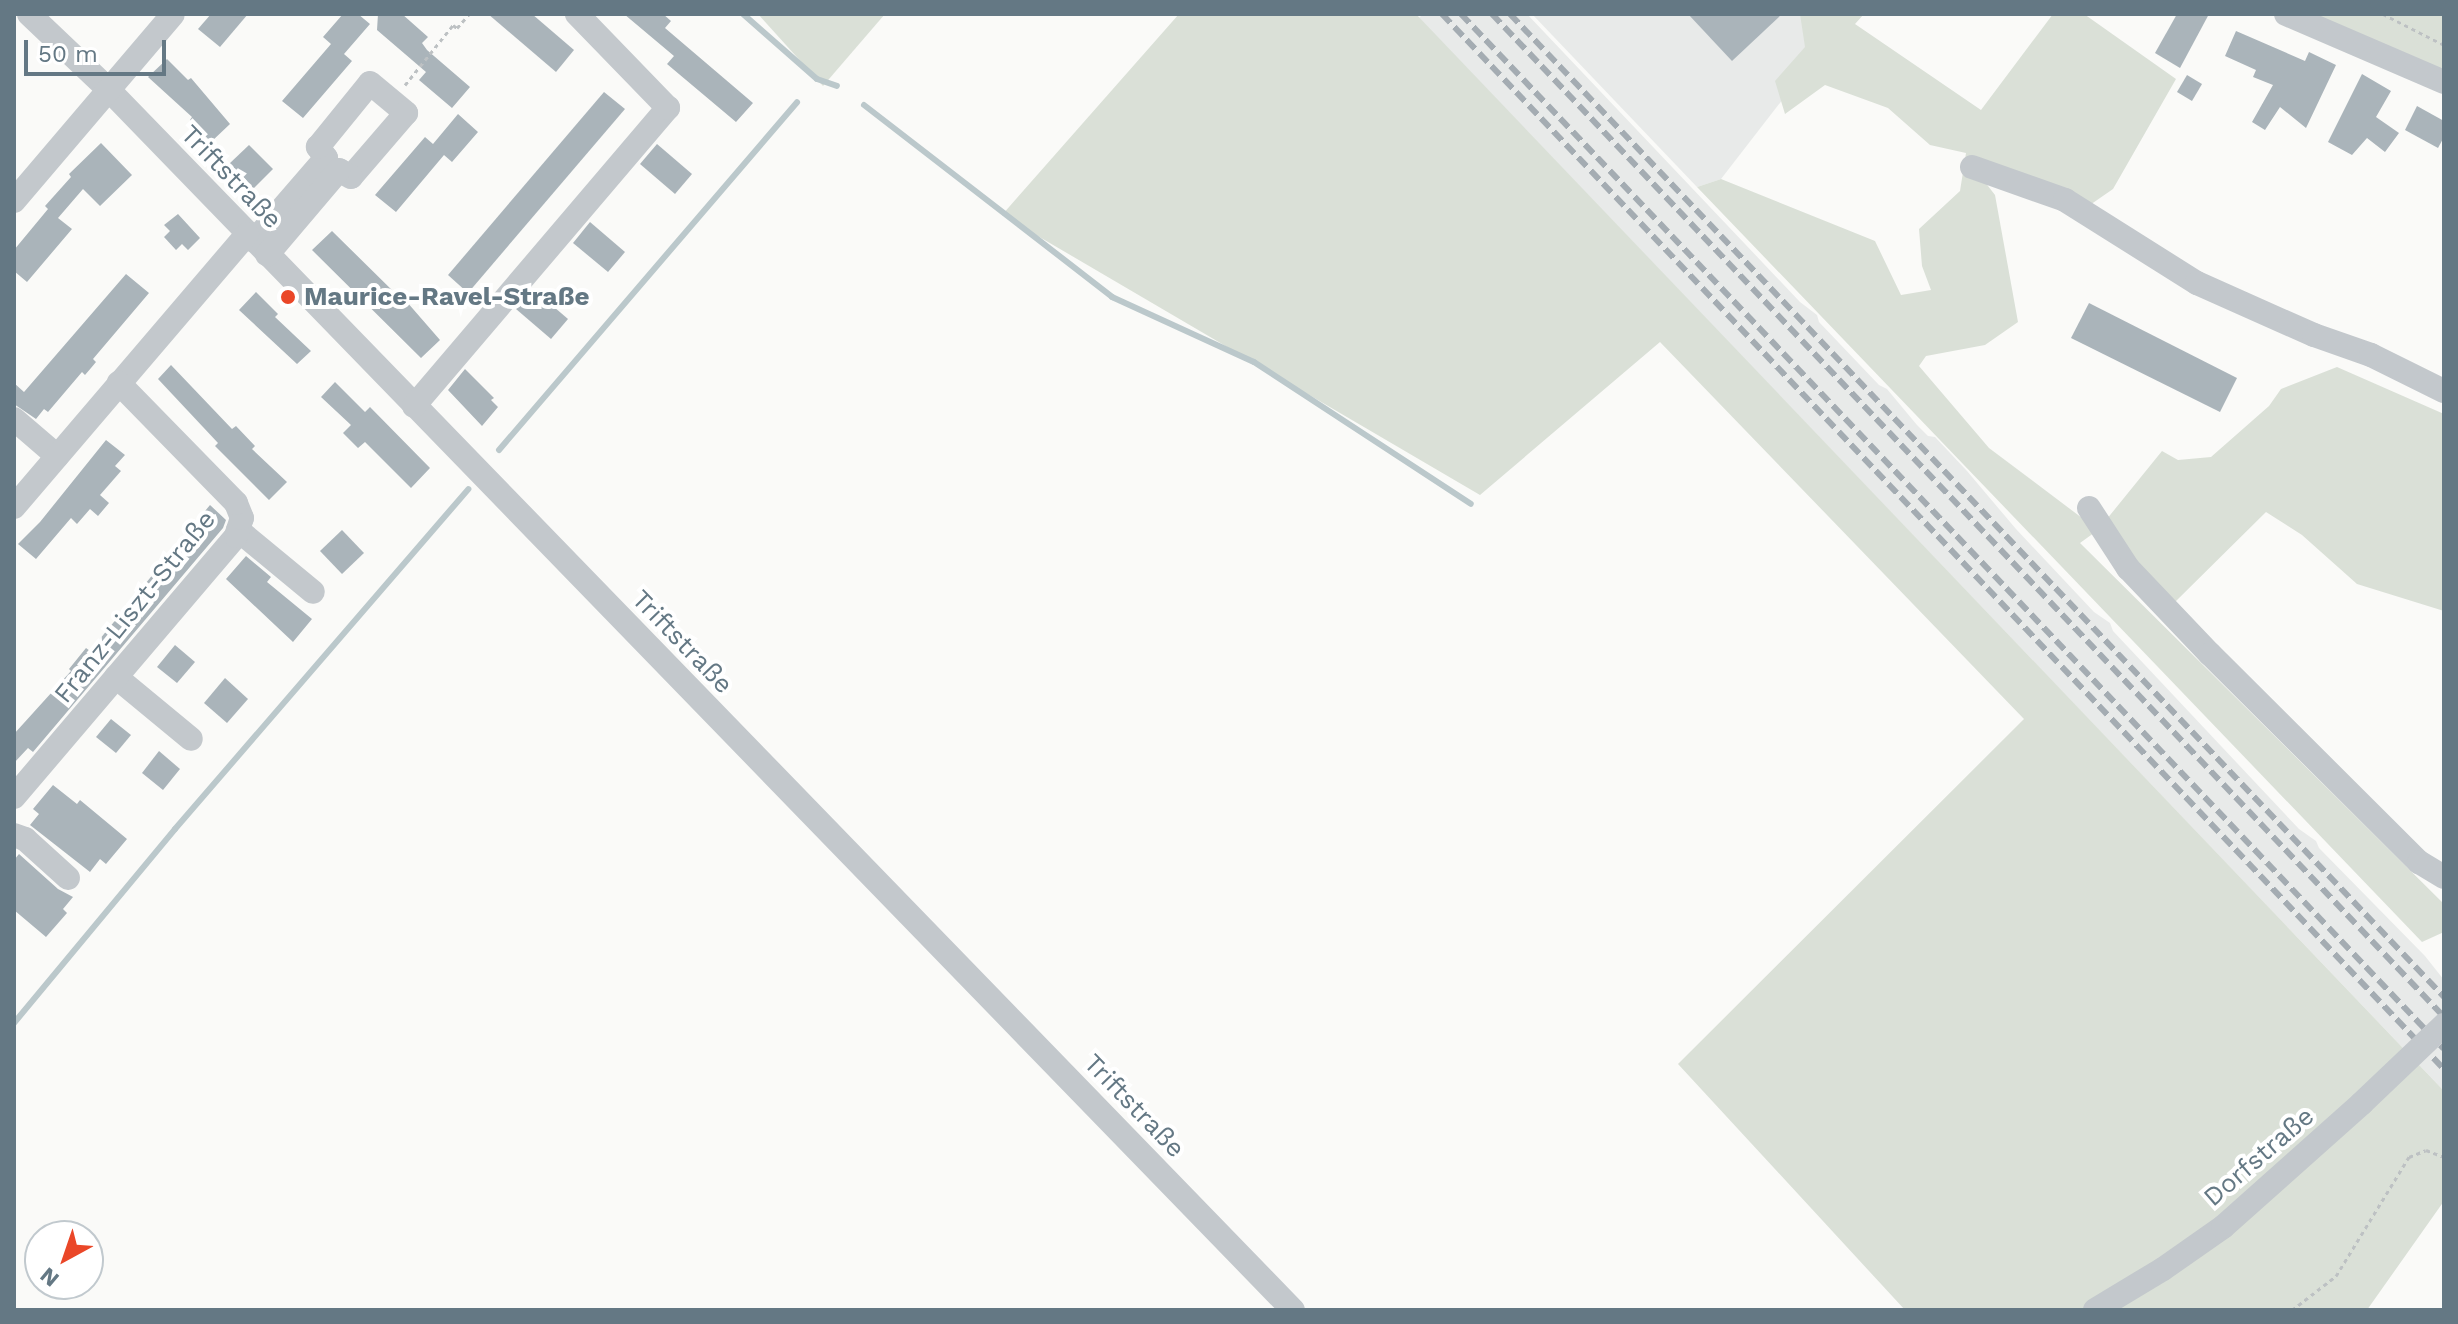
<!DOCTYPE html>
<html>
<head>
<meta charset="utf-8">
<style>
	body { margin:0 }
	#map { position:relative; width:2458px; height:1324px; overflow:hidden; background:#fafaf8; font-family:"Work Sans",sans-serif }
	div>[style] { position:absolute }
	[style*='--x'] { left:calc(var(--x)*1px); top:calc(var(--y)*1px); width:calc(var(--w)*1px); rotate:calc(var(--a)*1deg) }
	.built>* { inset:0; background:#e8eae9 }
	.green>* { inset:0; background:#dae0d7 }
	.stream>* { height:6px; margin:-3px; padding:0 3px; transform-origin:3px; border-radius:3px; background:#bbc8cb }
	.building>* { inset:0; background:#aab4ba }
	.path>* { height:3px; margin-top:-1.5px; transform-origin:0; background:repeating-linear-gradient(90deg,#bdc1c3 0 4px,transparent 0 8px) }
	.minor>* { height:24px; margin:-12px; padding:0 12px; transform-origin:12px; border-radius:12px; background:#c3c8cc }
	.rail>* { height:6px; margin-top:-3px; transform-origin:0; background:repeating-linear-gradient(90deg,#a4acb2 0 12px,transparent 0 18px) }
	.minor-bridge>* { height:24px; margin:-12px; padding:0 12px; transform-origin:12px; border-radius:12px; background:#c3c8cc }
	.dots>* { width:22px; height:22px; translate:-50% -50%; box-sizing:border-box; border:4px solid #fff; border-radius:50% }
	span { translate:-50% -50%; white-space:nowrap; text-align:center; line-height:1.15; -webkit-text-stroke:8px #fff; paint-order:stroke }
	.street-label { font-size:26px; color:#647884 }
	.poi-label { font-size:26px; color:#647884; font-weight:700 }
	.left { translate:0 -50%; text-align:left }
	.frame { position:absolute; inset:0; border:16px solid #647884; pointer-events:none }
	.north { position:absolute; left:24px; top:1220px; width:80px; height:80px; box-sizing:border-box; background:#fff; border:2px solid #c1c9ce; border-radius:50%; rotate:220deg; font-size:22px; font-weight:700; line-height:32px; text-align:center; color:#647884 }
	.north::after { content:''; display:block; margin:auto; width:28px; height:36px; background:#ea4728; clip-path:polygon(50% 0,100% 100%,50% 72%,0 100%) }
	.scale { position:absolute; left:24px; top:40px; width:142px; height:36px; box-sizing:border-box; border:4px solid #647884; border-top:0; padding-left:10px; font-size:24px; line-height:28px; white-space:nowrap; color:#647884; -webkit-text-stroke:6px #fff; paint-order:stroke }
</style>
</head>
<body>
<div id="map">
	<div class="built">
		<i style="clip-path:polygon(1423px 14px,1527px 14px,1800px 302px,1817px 315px,1819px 322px,1879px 385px,1887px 389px,1917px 425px,1928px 436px,1935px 437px,1967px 471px,2016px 529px,2094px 612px,2110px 623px,2113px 631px,2299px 829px,2316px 841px,2319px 848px,2425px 956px,2444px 980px,2444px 1091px,1419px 18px)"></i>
		<i style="clip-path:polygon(1532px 14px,1813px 14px,1817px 55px,1721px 179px,1697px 187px)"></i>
	</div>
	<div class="green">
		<i style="clip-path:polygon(758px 14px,885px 14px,823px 86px)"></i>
		<i style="clip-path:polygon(1179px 14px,1416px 14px,2444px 1091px,2444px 1201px,2367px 1310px,1905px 1310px,1678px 1064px,2024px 719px,1660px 342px,1480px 495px,1002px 215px)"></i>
		<i style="clip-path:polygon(1800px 14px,1864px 14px,1855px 24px,1981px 110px,2053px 14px,2084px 14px,2176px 79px,2113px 189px,2087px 207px,1978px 173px,1995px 195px,2018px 322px,1985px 345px,1926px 356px,1919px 366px,1989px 448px,2098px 530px,2162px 451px,2178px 460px,2211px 457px,2269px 406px,2281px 389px,2337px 367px,2444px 414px,2444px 611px,2357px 584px,2302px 535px,2266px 512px,2174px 603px,2098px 530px,2080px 543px,2444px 904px,2444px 932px,2422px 942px,1697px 187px,1721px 179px,1875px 241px,1901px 295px,1931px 290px,1922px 266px,1919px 229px,1960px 191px,1966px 153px,1930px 145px,1888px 108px,1825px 85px,1785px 114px,1775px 81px,1805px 47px)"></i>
		<i style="clip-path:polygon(2309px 14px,2444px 14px,2444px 72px)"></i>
	</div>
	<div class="stream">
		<i style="--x:743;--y:14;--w:98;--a:41.3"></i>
		<i style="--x:817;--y:79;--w:21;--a:19"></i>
		<i style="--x:864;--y:105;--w:314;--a:37.7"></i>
		<i style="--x:1112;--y:297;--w:156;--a:24.6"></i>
		<i style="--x:1254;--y:362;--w:259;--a:33.2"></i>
		<i style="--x:499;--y:450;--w:458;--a:-49.4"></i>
		<i style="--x:14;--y:1023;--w:252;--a:-50.3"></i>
		<i style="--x:175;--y:829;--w:449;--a:-49.2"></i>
	</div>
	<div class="building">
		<i style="clip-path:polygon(211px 14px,248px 14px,220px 47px,198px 29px)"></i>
		<i style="clip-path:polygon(343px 14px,358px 14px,370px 24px,344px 54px,352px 61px,303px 118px,282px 101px,331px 44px,323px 37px)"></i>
		<i style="clip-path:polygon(378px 14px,402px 14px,428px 37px,422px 43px,427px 50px,470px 87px,452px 108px,419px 80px,426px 72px,377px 30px)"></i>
		<i style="clip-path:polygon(488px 14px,532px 14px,574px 50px,556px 72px)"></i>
		<i style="clip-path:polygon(624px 14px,663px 14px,671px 21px,665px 28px,753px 103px,736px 122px,667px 64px,674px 56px)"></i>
		<i style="clip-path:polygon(1688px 14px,1782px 14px,1732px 61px)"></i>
		<i style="clip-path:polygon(2177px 14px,2209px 14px,2180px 68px,2155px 53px)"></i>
		<i style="clip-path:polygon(2236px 31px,2305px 61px,2309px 52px,2336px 65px,2306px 128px,2280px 107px,2265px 130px,2252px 122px,2273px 85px,2253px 77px,2256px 70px,2225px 56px)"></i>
		<i style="clip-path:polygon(167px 59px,188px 80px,191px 78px,230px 124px,211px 142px,190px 120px,192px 117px,148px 77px)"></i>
		<i style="clip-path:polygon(2362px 74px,2391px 91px,2376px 117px,2399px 133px,2385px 152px,2367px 138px,2352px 155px,2328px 142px)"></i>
		<i style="clip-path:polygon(2187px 75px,2202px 84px,2192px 101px,2177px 92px)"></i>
		<i style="clip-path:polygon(604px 92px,625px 109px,468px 293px,448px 275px)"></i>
		<i style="clip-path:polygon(2417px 106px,2444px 121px,2444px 137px,2438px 148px,2405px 130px)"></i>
		<i style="clip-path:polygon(458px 114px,478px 132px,452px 162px,444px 155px,396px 212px,375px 195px,425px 137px,433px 144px)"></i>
		<i style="clip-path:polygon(101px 143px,132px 175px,100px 206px,83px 189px,58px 218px,72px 229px,27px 282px,14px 271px,14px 250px,48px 209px,45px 206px,71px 177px,69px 174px)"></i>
		<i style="clip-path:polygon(657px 144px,692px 174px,675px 194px,640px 164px)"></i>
		<i style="clip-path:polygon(249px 145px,273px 169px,253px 189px,229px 164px)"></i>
		<i style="clip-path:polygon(178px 214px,200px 238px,188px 250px,182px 244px,176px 250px,164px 237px,170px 231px,164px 225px)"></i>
		<i style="clip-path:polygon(590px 222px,625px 252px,608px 272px,573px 243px)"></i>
		<i style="clip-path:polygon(332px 231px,398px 296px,400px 294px,440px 340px,421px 358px,312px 250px)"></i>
		<i style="clip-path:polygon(126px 274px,149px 293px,93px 359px,96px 362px,91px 368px,85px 375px,82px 372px,48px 412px,44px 409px,36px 419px,14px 404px,14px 383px,24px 392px)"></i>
		<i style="clip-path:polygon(533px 289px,568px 319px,551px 339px,516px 309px)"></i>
		<i style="clip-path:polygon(256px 292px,278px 314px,275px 317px,311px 351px,297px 364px,239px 310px)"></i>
		<i style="clip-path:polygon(2089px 303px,2237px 378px,2220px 412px,2071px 338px)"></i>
		<i style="clip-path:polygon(171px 365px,232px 429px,236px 426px,255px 446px,252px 449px,287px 482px,269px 500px,215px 446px,218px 443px,158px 379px)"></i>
		<i style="clip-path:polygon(465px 369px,494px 398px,491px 400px,498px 407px,482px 426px,448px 390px)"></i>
		<i style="clip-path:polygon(335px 382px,365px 412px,370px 407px,430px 468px,411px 488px,365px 442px,358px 448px,343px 433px,351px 425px,321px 397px)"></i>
		<i style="clip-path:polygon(106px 440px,125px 455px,115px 466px,121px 471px,100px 495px,109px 503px,98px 516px,90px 509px,77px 524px,71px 518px,36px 559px,18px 544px,40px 522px)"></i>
		<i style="clip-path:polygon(210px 505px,226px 520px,223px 528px,33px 752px,28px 748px,14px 763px,14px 734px,71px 671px,69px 669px,86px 648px,90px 651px)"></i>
		<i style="clip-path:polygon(342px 530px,364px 553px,342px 574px,320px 551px)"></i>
		<i style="clip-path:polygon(246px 556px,271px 577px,267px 582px,312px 619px,293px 642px,226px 579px)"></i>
		<i style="clip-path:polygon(175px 645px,195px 662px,177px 683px,157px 667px)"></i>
		<i style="clip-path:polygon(225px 678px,248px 699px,227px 723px,204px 703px)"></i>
		<i style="clip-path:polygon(111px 719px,131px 735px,116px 753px,96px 737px)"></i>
		<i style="clip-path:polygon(159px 751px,180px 769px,163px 790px,142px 773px)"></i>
		<i style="clip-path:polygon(53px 785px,77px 804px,80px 800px,127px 839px,106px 864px,100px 859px,90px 872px,30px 825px,39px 814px,33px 809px)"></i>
		<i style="clip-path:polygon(19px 854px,58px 889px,73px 897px,63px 909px,67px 913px,46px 937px,14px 910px,14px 860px)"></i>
	</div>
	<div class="path">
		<i style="--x:2383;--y:14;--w:68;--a:26.9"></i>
		<i style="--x:405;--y:85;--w:77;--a:-51.3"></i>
		<i style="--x:453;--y:25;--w:5;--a:37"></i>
		<i style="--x:457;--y:28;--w:18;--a:-49"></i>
		<i style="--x:2292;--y:1310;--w:56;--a:-37.7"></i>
		<i style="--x:2336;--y:1276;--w:140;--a:-58.5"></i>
		<i style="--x:2409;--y:1157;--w:18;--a:-22"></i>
		<i style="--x:2426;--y:1150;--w:19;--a:21"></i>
	</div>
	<div class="minor">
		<i style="--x:29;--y:14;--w:110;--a:43.5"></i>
		<i style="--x:109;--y:90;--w:1700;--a:45.86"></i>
		<i style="--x:2286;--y:14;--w:172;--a:23.3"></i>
		<i style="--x:1972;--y:167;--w:99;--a:19.5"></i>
		<i style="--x:2065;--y:200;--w:156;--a:32.2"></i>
		<i style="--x:2197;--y:283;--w:128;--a:24"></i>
		<i style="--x:2314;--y:335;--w:60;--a:19.3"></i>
		<i style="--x:2371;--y:355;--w:81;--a:26.3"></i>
		<i style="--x:14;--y:201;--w:245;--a:-49.6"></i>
		<i style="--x:254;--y:241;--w:110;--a:-49.1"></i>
		<i style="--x:326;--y:158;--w:14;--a:-126"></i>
		<i style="--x:318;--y:147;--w:82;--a:-50.9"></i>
		<i style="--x:370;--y:83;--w:47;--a:39.8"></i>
		<i style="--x:406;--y:113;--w:84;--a:130.7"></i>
		<i style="--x:351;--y:177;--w:14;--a:-150"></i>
		<i style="--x:339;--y:170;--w:111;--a:130.3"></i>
		<i style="--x:414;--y:406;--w:392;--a:-49.6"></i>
		<i style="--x:668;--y:108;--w:131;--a:-134.1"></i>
		<i style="--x:14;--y:419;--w:57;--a:40.7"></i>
		<i style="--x:14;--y:507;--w:359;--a:-49.5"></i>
		<i style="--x:2089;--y:508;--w:72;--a:57"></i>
		<i style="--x:2128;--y:568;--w:119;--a:46.4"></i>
		<i style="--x:2210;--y:654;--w:295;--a:44.9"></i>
		<i style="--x:2419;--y:862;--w:29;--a:31"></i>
		<i style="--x:238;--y:530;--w:97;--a:39.6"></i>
		<i style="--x:116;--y:677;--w:97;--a:39.6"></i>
		<i style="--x:14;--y:797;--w:343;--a:-49.6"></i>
		<i style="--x:236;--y:536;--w:19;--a:-72"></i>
		<i style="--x:242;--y:518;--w:16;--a:-112"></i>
		<i style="--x:236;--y:503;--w:168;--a:-134.3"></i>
		<i style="--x:14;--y:835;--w:12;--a:20"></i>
		<i style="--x:25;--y:839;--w:58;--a:42.2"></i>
		<i style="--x:2095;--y:1310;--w:79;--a:-31.1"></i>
		<i style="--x:2163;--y:1269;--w:73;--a:-35"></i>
		<i style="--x:2223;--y:1227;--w:186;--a:-41.7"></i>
	</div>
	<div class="rail">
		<i style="--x:1442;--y:14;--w:1455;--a:46.48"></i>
		<i style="--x:1461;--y:14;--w:1427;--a:46.48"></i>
		<i style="--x:1492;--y:14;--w:1383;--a:46.49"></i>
		<i style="--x:1510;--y:14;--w:1356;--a:46.46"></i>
	</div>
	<div class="minor-bridge">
		<i style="--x:2362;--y:1103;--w:113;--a:-43.6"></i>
	</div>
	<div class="dots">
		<i style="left:288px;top:297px;background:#ea4728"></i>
	</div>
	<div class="street-label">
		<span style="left:231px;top:177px;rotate:46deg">Triftstraße</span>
		<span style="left:135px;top:607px;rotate:-51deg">Franz-Liszt-Straße</span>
		<span style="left:682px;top:642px;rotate:46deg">Triftstraße</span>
		<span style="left:1134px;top:1106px;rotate:46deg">Triftstraße</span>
		<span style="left:2259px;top:1157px;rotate:-41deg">Dorfstraße</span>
	</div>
	<div class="poi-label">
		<span class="left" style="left:304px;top:297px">Maurice-Ravel-Straße</span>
	</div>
	<div class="frame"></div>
	<div class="north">N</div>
	<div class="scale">50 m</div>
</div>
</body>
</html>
